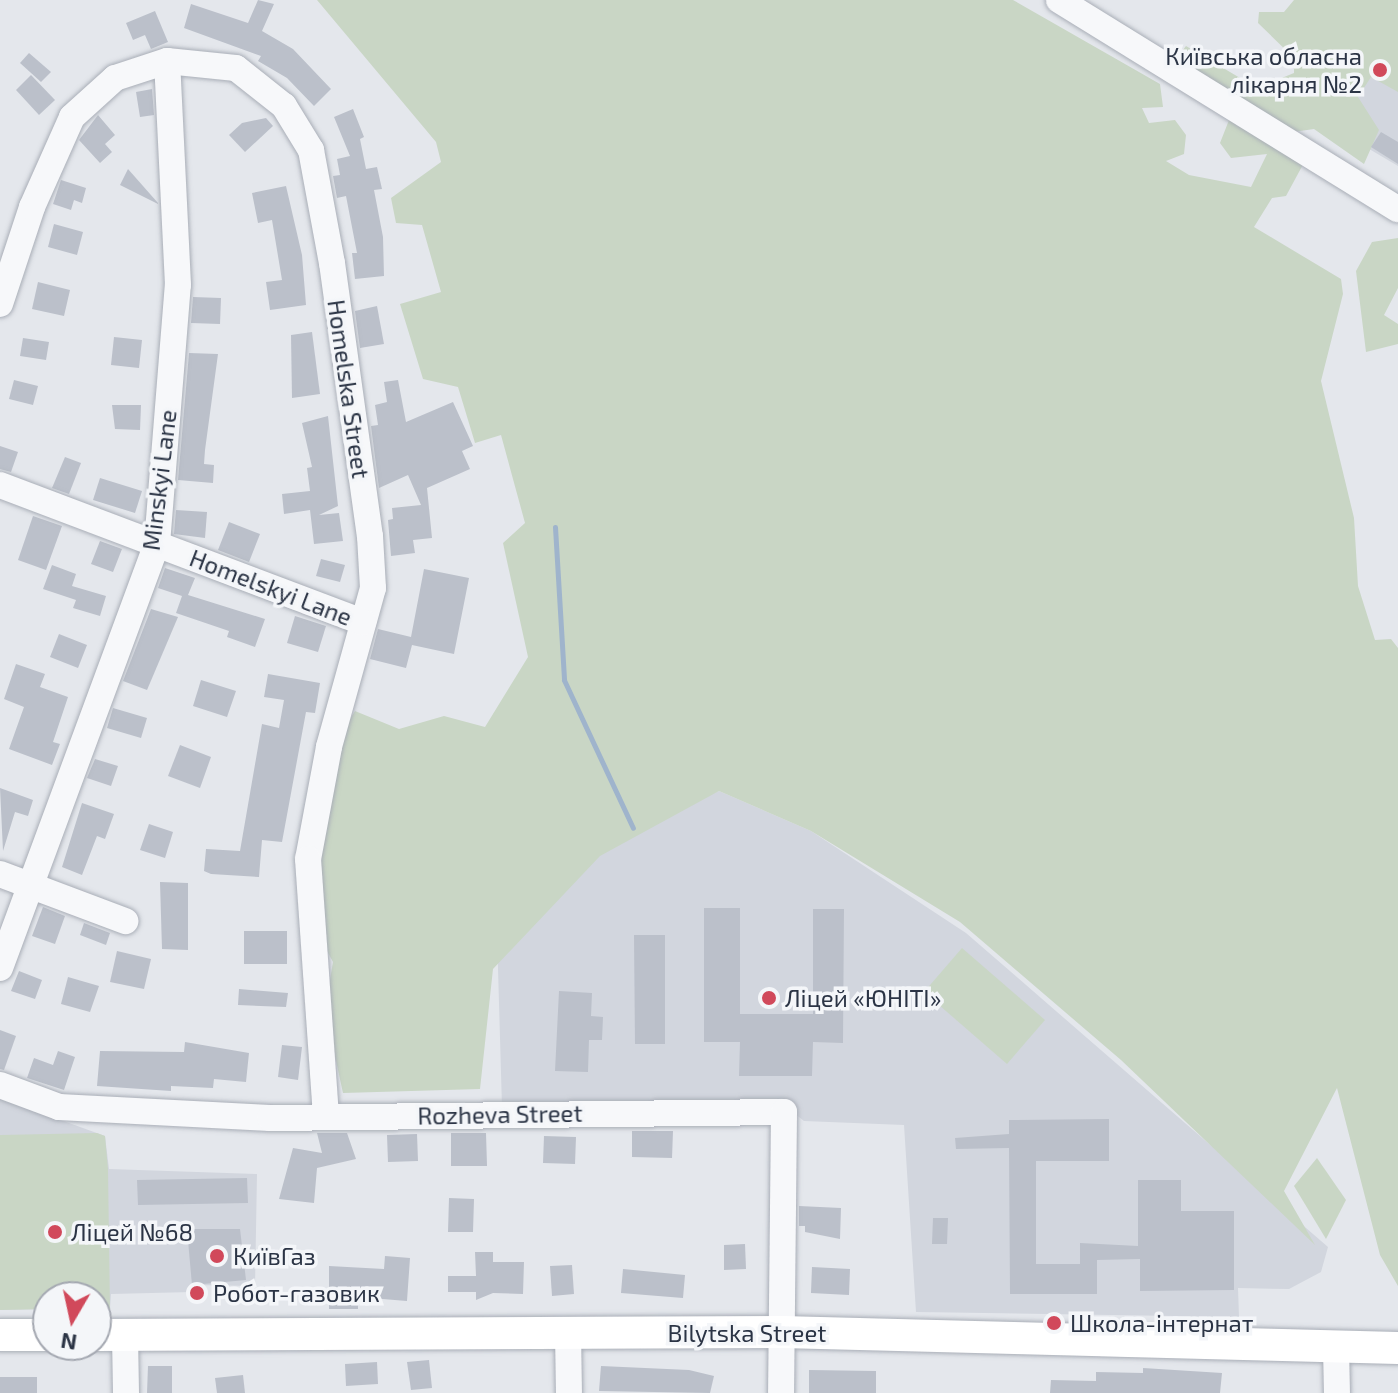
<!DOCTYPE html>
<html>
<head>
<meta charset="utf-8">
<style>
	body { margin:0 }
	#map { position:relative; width:1398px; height:1393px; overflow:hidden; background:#e4e7ec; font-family:"Exo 2",sans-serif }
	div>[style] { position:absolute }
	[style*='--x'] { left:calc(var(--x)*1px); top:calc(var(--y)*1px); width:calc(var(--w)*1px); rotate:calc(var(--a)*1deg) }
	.built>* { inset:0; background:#d2d6de }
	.green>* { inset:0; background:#c9d6c5 }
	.stream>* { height:5px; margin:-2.5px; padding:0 2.5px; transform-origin:2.5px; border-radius:2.5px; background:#9fb4cc }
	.building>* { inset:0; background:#bbc0ca }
	.roads { filter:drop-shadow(0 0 2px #a9aeb7) drop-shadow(0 0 2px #a9aeb7) }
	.minor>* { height:26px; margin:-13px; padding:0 13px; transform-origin:13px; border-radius:13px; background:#f7f8fa }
	.major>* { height:32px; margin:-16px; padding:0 16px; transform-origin:16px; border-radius:16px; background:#fff }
	.dots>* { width:22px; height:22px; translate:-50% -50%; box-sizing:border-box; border:4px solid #f4f6f9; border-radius:50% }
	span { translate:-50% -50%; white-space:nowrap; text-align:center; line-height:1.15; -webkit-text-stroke:7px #f4f6f9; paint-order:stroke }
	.poi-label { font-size:24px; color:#2b3445 }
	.right { translate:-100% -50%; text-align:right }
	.left { translate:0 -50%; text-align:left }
	.street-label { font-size:24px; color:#2b3445 }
	.north { position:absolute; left:32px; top:1281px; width:80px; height:80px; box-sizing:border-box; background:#f4f6f9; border:2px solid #a4a8b1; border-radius:50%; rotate:189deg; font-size:22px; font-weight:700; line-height:32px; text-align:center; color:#2b3445 }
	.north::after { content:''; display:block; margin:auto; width:28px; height:36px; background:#d1495b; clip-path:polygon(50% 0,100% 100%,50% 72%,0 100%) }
</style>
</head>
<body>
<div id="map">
	<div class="built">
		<i style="clip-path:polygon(1398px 18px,1398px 166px,1325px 123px)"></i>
		<i style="clip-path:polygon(719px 791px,811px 831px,966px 933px,1328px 1247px,1321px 1272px,1289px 1289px,1238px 1288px,1239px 1317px,916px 1312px,904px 1125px,804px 1121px,789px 1109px,502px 1107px,497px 934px,613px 837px)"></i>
		<i style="clip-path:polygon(0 1098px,105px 1136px,109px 1169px,257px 1174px,255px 1286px,192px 1285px,192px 1292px,111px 1294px,110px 1309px,96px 1309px,96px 1297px,48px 1297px,48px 1309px,0 1310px)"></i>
	</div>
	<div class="green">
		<i style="clip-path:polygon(317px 0,1013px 0,1160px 84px,1163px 107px,1142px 108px,1149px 123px,1175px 120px,1186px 135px,1184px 154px,1166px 161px,1189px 175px,1251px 187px,1267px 154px,1231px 158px,1220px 143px,1231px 115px,1306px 159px,1286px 196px,1272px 198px,1254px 227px,1341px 279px,1343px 294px,1321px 381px,1354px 518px,1358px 586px,1375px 640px,1391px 639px,1398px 648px,1398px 1286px,1380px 1255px,1337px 1088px,1284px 1191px,1315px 1245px,1121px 1060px,960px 922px,811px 831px,719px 791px,600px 856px,493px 969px,480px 1089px,343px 1093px,325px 1010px,333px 962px,316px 931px,313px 858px,336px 742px,355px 711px,399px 729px,444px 716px,485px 727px,528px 657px,503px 543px,525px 523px,501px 435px,475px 443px,458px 387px,423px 379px,400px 304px,441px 292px,422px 225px,396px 223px,391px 198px,441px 162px,436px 142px)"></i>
		<i style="clip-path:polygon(1294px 0,1398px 0,1398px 92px,1371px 77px,1358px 97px,1379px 130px,1364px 164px,1314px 129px,1293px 132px,1176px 59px,1186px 46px,1257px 88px,1294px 73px,1294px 58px,1258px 23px,1259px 12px,1284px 12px)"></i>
		<i style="clip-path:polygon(1398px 238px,1398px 288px,1384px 315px,1398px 324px,1398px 344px,1366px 352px,1356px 271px,1372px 242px)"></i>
		<i style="clip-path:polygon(962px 948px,1045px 1020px,1007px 1064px,924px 992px)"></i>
		<i style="clip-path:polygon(97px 1133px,105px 1136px,108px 1169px,110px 1309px,96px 1309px,96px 1297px,48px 1297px,48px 1309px,0 1310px,0 1135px)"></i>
		<i style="clip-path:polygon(1317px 1158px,1346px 1200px,1326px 1239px,1294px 1186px)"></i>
	</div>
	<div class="stream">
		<i style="--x:555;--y:527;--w:153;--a:86.6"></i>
		<i style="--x:564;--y:680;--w:163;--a:65"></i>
	</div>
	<div class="building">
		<i style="clip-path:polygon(258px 0,274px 4px,262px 31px,293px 49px,331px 89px,314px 106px,287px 78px,258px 61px,261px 56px,184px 28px,191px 4px,248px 23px)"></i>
		<i style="clip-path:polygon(155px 11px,168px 42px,151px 49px,145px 35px,133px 40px,126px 23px)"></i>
		<i style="clip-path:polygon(29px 53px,51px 72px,41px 82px,20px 63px)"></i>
		<i style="clip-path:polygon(31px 75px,55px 100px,39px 115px,16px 90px)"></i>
		<i style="clip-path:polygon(152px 89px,154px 115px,140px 117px,136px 92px)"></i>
		<i style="clip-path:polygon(353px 109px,364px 137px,360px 139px,366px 169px,377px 167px,382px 189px,374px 190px,383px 237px,384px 276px,355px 279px,352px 253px,357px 253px,346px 196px,337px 198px,333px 176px,340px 175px,337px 159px,350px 156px,334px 117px)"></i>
		<i style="clip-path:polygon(98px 115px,115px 135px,105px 144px,112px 152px,100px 163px,79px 140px)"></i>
		<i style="clip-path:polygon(266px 118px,273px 126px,245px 152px,229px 135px,242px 123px)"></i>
		<i style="clip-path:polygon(1381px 132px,1398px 142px,1398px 164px,1371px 147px)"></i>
		<i style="clip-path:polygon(128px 169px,158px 203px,158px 204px,120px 185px)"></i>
		<i style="clip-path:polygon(61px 180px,86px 188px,82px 203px,74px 200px,71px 210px,53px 204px)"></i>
		<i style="clip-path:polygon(286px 186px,302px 255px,306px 305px,270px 310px,266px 282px,282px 280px,272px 220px,258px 223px,252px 193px)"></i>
		<i style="clip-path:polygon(54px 224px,83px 232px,77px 255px,48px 247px)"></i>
		<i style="clip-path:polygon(38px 282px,70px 290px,64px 316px,32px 309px)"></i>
		<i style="clip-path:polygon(193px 297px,221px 298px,220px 324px,191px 323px)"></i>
		<i style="clip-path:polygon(377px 306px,384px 344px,360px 348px,355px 311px)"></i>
		<i style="clip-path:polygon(312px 332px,320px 394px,292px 398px,291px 335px)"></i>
		<i style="clip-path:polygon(114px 337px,142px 340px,139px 368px,111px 365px)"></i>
		<i style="clip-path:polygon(23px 338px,49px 342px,46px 360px,20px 356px)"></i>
		<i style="clip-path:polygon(189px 353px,218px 354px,205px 450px,204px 464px,214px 465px,213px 483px,178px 480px)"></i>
		<i style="clip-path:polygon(14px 380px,38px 386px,33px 405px,9px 399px)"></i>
		<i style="clip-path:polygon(398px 380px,406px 422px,453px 402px,473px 446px,462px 451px,470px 469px,427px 488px,432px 538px,413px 540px,415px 553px,391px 556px,388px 520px,393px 519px,392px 508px,421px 505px,408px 475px,379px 488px,371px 426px,378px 425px,375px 405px,387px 402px,384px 382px)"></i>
		<i style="clip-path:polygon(112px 405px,141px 405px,140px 430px,115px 429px)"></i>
		<i style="clip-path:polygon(328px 416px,338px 506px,319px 515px,339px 513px,343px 541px,314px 544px,310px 510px,284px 514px,282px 494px,310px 491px,307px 468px,312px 467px,302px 423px)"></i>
		<i style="clip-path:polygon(0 446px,18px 452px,11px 472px,0 469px)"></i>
		<i style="clip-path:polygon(65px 457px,81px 463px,69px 494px,52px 488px)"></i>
		<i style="clip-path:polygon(100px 478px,142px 491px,135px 513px,93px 500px)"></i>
		<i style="clip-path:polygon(176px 510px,207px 512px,205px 538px,174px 534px)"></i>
		<i style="clip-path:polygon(33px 516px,62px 526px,46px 570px,18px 560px)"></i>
		<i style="clip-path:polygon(229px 522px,260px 534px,249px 562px,218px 550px)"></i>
		<i style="clip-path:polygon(100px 541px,122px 549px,113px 572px,91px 564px)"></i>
		<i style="clip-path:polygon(321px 559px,345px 565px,340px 582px,316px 576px)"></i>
		<i style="clip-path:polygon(52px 565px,76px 574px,72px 586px,106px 596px,100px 616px,73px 608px,76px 600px,43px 589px)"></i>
		<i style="clip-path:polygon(165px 568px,195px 578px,188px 595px,265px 619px,255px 647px,227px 637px,229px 631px,176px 613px,182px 596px,158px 588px)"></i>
		<i style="clip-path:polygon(424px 569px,469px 578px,454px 654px,412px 645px,406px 668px,370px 659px,378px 629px,411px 637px)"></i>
		<i style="clip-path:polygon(151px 609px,178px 617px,147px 690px,123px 681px)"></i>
		<i style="clip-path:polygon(295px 616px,326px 626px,318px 652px,287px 643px)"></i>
		<i style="clip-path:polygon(59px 634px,87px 645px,78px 668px,50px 657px)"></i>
		<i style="clip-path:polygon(16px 664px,45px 674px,40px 687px,68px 697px,53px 742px,60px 744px,52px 765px,9px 749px,24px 707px,4px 699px)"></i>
		<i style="clip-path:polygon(268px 674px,320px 683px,315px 713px,306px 712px,282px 842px,262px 840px,259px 877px,211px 874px,204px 871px,206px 849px,240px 851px,262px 724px,279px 728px,284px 700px,264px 697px)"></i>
		<i style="clip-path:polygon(201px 680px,236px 691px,227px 717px,193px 706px)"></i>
		<i style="clip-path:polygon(113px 708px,147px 718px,141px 738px,107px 728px)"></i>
		<i style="clip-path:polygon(180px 745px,211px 757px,200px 788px,168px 776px)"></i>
		<i style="clip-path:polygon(95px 759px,118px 766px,111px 786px,87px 778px)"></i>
		<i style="clip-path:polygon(0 788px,33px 800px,28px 816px,15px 812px,3px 851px)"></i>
		<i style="clip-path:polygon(82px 803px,114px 814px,105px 839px,97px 836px,82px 875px,62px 867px)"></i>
		<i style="clip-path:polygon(149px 824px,173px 832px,165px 858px,140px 850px)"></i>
		<i style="clip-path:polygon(160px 882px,188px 883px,188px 950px,162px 949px)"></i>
		<i style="clip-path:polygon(43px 907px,65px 916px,55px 944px,32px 936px)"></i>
		<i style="clip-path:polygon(704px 908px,740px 908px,740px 1014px,813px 1014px,813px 909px,844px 909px,843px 1043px,813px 1042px,812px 1076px,739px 1076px,740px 1042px,704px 1042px)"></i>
		<i style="clip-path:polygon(84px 923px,110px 933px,106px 945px,80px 935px)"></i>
		<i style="clip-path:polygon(244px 931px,287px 931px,287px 964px,244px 964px)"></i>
		<i style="clip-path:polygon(634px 935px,665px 935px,665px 1044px,635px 1044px)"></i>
		<i style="clip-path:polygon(117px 951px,151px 959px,144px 989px,110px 982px)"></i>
		<i style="clip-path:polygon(19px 971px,42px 980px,35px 999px,11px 991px)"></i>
		<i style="clip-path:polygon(68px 977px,99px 986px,90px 1012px,61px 1004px)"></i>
		<i style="clip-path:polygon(239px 989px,288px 993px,286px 1007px,238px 1005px)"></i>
		<i style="clip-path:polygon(559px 991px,592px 993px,591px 1016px,603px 1017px,602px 1040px,589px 1040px,588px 1072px,555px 1071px)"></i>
		<i style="clip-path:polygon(0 1030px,16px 1036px,4px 1070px,0 1069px)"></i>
		<i style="clip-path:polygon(185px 1042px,249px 1053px,246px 1082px,214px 1079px,213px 1088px,171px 1086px,171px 1091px,97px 1086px,100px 1051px,184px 1052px)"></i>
		<i style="clip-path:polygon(282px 1045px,302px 1047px,298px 1080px,278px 1077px)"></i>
		<i style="clip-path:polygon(58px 1051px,75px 1057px,64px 1090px,27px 1078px,34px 1058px,53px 1065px)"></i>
		<i style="clip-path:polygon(1109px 1119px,1109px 1161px,1036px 1161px,1036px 1264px,1080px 1264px,1080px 1243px,1138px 1246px,1138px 1180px,1181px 1180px,1181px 1211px,1234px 1211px,1234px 1290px,1140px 1291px,1140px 1259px,1097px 1260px,1097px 1294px,1010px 1294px,1009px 1148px,956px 1149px,955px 1138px,1009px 1134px,1009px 1120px)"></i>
		<i style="clip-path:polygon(632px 1131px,673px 1131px,672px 1158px,632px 1157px)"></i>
		<i style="clip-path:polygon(317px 1133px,347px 1133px,356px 1159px,317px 1168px,314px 1203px,279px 1199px,293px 1148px,322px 1153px)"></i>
		<i style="clip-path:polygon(451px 1133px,486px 1133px,487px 1166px,451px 1166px)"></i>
		<i style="clip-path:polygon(417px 1134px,418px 1161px,388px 1162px,387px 1135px)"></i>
		<i style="clip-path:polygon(544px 1136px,576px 1137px,575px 1164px,543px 1163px)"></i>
		<i style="clip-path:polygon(247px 1178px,248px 1203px,138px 1205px,137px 1180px)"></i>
		<i style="clip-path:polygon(449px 1198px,474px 1199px,473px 1232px,448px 1232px)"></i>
		<i style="clip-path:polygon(799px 1206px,841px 1208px,840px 1239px,805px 1232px,805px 1226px,799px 1226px)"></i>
		<i style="clip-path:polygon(933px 1218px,948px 1218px,947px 1244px,932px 1244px)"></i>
		<i style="clip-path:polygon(187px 1229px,240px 1229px,246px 1280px,192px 1285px)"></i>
		<i style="clip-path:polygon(745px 1244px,746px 1269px,724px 1270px,724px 1245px)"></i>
		<i style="clip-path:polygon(475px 1252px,493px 1252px,493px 1262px,524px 1262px,523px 1294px,493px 1293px,476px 1300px,476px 1292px,448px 1292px,448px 1276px,476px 1276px)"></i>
		<i style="clip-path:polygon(385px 1256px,410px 1258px,407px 1301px,358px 1297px,358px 1309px,329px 1309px,329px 1266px,384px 1269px)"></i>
		<i style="clip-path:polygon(572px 1265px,574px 1294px,552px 1296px,550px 1266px)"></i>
		<i style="clip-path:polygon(812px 1267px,850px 1269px,849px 1295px,811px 1293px)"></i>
		<i style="clip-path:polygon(623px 1269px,685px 1275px,683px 1298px,621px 1293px)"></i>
		<i style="clip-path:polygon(429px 1360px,432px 1388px,411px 1390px,407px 1362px)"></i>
		<i style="clip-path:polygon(377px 1362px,378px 1384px,346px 1386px,345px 1364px)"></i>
		<i style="clip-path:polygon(148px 1366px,172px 1366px,172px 1393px,147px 1393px)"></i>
		<i style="clip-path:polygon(601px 1366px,689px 1370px,714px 1376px,710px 1393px,599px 1391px)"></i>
		<i style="clip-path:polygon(1143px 1368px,1222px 1373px,1220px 1393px,1050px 1393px,1051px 1380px,1096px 1381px,1096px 1372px,1143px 1373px)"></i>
		<i style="clip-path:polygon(809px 1370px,876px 1371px,876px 1393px,809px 1393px)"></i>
		<i style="clip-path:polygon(243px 1375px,245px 1393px,217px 1393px,215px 1378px)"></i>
		<i style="clip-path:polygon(0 1377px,37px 1377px,37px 1393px,0 1393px)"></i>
	</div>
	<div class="roads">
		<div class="minor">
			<i style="--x:1059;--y:0;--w:398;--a:31.7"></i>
			<i style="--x:0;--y:304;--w:102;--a:-71.7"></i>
			<i style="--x:32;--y:207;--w:98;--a:-66"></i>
			<i style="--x:72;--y:117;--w:58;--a:-42.2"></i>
			<i style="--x:115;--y:78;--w:55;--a:-18.1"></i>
			<i style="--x:167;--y:61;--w:69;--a:5.8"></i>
			<i style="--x:236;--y:68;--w:61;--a:38.4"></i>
			<i style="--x:284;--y:106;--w:52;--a:58.5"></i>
			<i style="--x:311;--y:150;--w:115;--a:79.5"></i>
			<i style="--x:332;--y:263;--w:276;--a:82.1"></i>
			<i style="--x:370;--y:536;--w:52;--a:86.7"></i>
			<i style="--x:373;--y:588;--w:165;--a:105.5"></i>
			<i style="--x:329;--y:747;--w:114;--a:100.6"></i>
			<i style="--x:308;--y:859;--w:258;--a:86"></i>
			<i style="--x:0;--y:485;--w:388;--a:20.7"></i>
			<i style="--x:0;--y:874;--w:134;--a:20.6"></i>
			<i style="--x:0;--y:968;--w:452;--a:-69.7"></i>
			<i style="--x:157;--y:544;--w:260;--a:-85.4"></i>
			<i style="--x:178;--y:285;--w:224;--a:-92.8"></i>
			<i style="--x:0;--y:1085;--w:63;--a:20.4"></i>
			<i style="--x:59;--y:1107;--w:211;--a:3"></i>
			<i style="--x:270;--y:1118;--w:514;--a:-0.67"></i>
			<i style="--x:784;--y:1112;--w:281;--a:90.6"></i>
			<i style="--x:568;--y:1332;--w:61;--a:89.1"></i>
			<i style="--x:125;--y:1335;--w:58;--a:89"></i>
			<i style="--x:1336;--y:1347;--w:46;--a:88.8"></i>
		</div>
		<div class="major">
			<i style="--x:0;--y:1335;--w:48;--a:0"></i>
			<i style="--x:96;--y:1335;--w:686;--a:-0.25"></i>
			<i style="--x:782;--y:1332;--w:616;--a:1.49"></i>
		</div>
	</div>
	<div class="dots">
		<i style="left:1380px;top:70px;background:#d1495b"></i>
		<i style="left:769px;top:998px;background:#d1495b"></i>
		<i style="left:55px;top:1232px;background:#d1495b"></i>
		<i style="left:217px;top:1256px;background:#d1495b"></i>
		<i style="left:197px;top:1293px;background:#d1495b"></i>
		<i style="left:1054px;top:1323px;background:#d1495b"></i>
	</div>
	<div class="poi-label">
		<span class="right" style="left:1362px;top:70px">Київська обласна<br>лікарня №2</span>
		<span class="left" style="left:785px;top:998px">Ліцей «ЮНІТІ»</span>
		<span class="left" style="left:71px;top:1232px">Ліцей №68</span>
		<span class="left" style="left:233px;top:1256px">КиївГаз</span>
		<span class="left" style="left:213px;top:1293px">Робот-газовик</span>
		<span class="left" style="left:1070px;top:1323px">Школа-інтернат</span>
	</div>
	<div class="street-label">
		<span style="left:349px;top:389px;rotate:82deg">Homelska Street</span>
		<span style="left:159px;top:480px;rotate:-83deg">Minskyi Lane</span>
		<span style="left:271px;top:587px;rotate:21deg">Homelskyi Lane</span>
		<span style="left:500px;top:1114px;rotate:-1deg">Rozheva Street</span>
		<span style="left:747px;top:1333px">Bilytska Street</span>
	</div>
	<div class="north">N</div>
</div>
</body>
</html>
